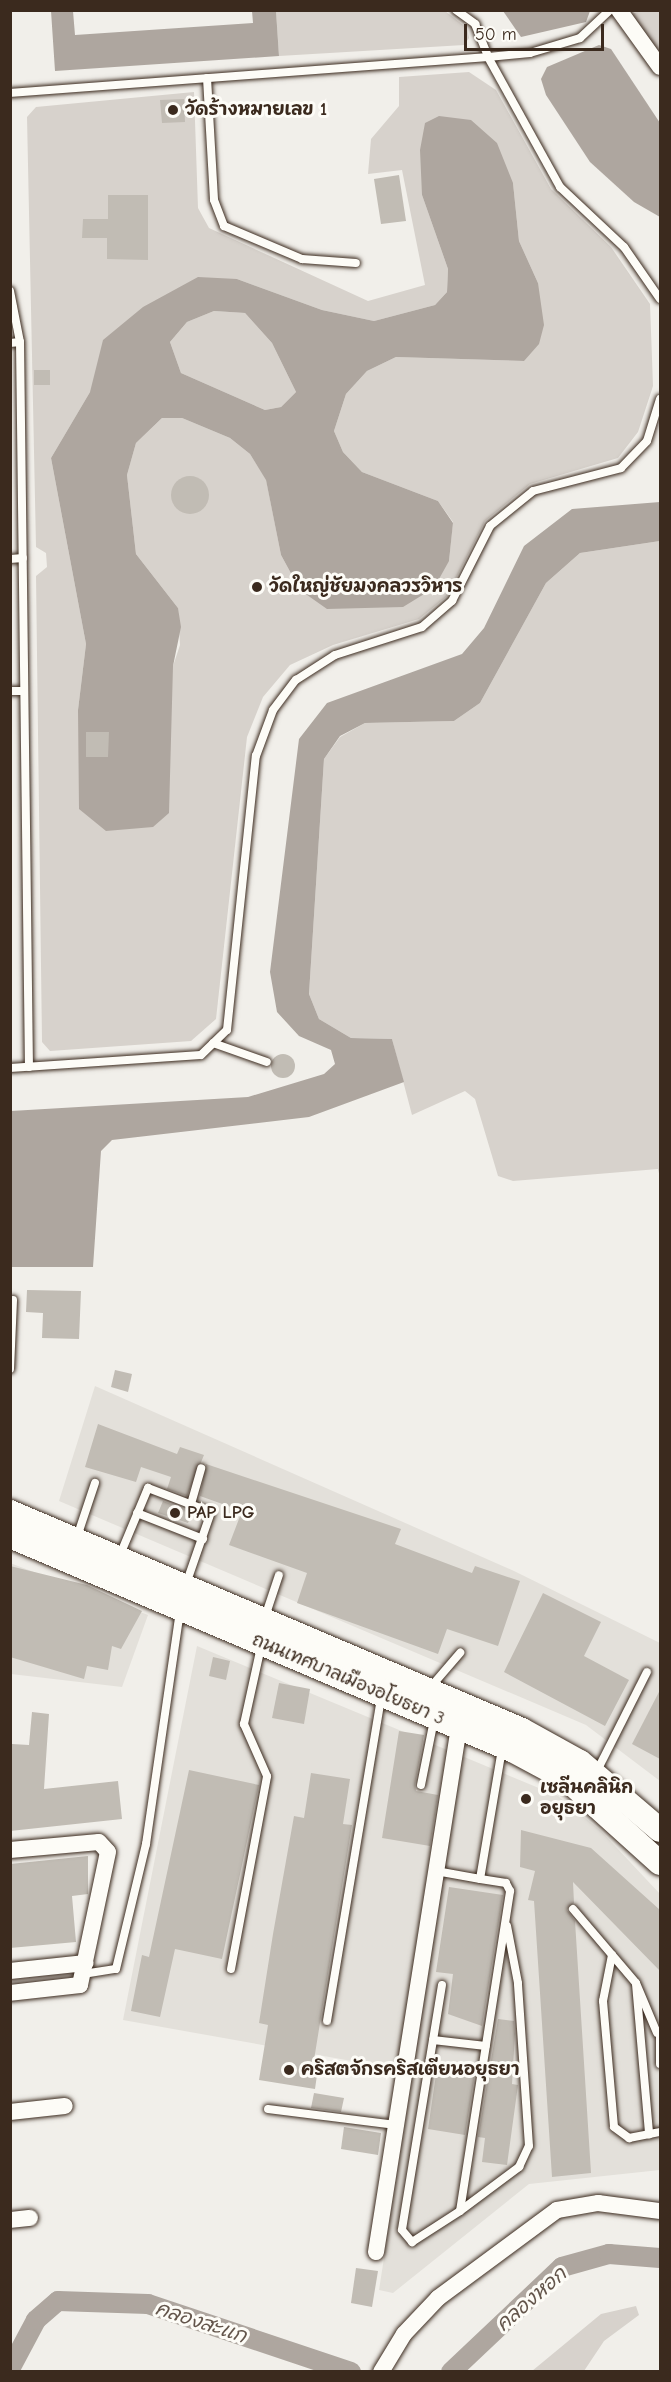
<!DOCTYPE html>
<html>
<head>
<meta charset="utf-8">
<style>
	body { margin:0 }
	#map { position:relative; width:671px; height:2382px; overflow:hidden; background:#f1efea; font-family:"Comic Neue","Playpen Sans Thai",sans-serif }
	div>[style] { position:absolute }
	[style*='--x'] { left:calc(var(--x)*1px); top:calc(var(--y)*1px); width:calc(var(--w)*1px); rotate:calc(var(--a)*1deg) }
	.built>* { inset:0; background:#e3e0da }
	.green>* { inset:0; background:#d7d2cc }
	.water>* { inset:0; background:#aea69f }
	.canal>* { height:20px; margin:-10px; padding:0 10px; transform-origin:10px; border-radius:10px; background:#aea69f }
	.building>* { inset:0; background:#c1bcb4 }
	.round { border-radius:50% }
	.roads { filter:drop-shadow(0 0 2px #3b2a1e) drop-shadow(0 0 2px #3b2a1e) }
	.lane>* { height:8px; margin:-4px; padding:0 4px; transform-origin:4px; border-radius:4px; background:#fdfcf7 }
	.street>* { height:16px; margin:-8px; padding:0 8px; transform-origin:8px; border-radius:8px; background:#fdfcf7 }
	.secondary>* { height:24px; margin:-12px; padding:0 12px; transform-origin:12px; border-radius:12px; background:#fdfcf7 }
	.dots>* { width:16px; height:16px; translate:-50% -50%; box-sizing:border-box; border:3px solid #fdfcf7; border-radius:50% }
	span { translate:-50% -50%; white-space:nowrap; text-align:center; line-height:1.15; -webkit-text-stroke:6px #fdfcf7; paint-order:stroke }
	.poi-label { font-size:18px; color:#3b2a1e; font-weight:700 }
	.left { translate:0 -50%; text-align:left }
	.street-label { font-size:18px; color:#3b2a1e }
	.water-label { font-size:20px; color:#63554b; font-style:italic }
	.frame { position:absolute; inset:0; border:12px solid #3b2a1e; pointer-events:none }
	.scale { position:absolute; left:464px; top:24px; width:140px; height:27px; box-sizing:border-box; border:3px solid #3b2a1e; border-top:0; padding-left:8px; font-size:18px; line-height:21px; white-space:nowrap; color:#3b2a1e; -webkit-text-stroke:4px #fdfcf7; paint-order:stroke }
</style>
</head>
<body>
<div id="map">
	<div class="built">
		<i style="clip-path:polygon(95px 1386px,514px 1571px,660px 1643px,660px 1781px,586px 1725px,59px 1501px)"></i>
		<i style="clip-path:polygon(10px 1563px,148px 1615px,122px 1687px,11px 1674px)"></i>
		<i style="clip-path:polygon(197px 1646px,558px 1796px,601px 1831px,660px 1894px,660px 2170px,529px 2184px,393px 2293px,379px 2290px,413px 2072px,123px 2020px)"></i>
	</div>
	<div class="green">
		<i style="clip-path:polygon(276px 11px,445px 11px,467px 28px,469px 38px,464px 45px,279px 56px)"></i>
		<i style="clip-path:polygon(639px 11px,660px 11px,660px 58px,630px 15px)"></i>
		<i style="clip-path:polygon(evenodd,469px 72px,496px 90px,551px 189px,611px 247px,650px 304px,653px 386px,638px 432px,618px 458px,530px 484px,485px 521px,447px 596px,419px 619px,333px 645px,290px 665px,263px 697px,247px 737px,216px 1019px,191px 1041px,50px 1051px,42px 1042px,36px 576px,47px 567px,46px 553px,36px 547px,27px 117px,36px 107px,194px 92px,198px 208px,209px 228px,368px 301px,425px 285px,402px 170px,368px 174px,371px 139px,399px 106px,399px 77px,469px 72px,513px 183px,519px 241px,538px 283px,524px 361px,396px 357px,367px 371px,346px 394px,334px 431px,343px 452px,362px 472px,438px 501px,453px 522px,449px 561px,300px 590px,281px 555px,266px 479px,250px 454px,230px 438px,182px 418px,162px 418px,136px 443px,127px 475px,136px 554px,178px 608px,180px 645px,173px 666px,78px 710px,86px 644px,51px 458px,90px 392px,237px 279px,322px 310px,374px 321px,435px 305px,447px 292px,448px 269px,422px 195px,513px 183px)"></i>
		<i style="clip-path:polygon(214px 311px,245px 313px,272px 343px,296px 392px,281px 407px,265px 410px,181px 373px,170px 342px,187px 322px)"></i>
		<i style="clip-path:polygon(660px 541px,660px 1178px,658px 1169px,513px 1181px,498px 1176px,475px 1099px,465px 1091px,412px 1115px,392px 1039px,351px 1038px,319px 1019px,309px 994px,324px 759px,340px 737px,365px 723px,454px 721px,480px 703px,546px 583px,580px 553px)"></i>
		<i style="clip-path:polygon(636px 2306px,639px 2315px,604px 2341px,584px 2371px,532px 2371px,601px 2314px)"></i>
	</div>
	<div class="water">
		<i style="clip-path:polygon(51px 11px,73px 11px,75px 35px,253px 23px,252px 11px,276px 11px,279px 56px,55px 71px)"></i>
		<i style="clip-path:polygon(503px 11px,590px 11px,586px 22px,521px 37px)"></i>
		<i style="clip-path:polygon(599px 45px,611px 49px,660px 123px,660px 217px,634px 202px,590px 162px,546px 95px,541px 79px,547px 67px)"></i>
		<i style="clip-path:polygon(evenodd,439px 116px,471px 120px,497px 143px,513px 183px,519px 241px,538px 283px,544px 325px,539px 344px,524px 361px,396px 357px,367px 371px,346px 394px,334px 431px,343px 452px,362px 472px,438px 501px,453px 523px,449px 561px,434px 588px,403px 607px,327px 609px,300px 590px,281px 555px,266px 480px,250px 454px,230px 438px,182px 418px,162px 418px,136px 443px,127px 475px,136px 554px,178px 608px,181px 627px,173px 666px,169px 813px,153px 827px,106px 831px,79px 809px,78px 710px,86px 644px,51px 458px,90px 392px,103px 340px,143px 307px,198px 277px,237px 279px,322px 310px,374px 321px,435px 305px,447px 292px,448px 269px,422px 195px,420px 150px,425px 123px,439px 116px,214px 311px,245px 313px,272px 343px,296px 392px,281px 407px,265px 410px,181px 373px,170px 342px,187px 322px,214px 311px)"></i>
		<i style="clip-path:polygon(660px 502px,660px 541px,580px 553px,546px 583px,480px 703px,454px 721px,365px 723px,340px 736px,324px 759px,309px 994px,319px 1019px,351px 1038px,392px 1039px,404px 1082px,309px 1117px,112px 1140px,101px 1151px,93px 1267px,11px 1267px,11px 1111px,248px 1097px,324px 1074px,335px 1064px,331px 1050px,299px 1036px,277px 1012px,270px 972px,299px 739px,327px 703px,462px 654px,484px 628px,524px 546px,572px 509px)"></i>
	</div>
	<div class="canal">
		<i style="--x:10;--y:2369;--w:55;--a:-62"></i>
		<i style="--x:36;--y:2320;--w:29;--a:-41"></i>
		<i style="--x:58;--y:2301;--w:90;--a:1.9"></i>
		<i style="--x:148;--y:2304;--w:214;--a:18.5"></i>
		<i style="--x:451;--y:2372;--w:153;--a:-43.4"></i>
		<i style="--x:562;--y:2267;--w:49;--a:-15.5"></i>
		<i style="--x:609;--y:2254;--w:51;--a:4.5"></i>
	</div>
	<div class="building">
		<i style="clip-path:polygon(184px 99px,185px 122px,162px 123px,160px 100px)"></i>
		<i style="clip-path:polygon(399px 175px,406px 221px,381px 224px,374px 179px)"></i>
		<i style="clip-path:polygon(108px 195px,148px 195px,148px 260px,107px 259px,107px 238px,82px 238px,83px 219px,108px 219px)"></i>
		<i style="clip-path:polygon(34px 370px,50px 370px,50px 385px,34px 385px)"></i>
		<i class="round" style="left:171px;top:476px;width:38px;height:38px"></i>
		<i style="clip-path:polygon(86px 732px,109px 732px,108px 757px,86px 757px)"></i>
		<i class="round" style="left:271px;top:1054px;width:24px;height:24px"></i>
		<i style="clip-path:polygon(27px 1290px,81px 1291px,79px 1339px,42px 1338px,43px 1313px,26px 1312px)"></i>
		<i style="clip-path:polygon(115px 1370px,132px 1374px,128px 1392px,111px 1387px)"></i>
		<i style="clip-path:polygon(98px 1424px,177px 1454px,180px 1447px,204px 1455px,187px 1496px,167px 1489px,171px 1477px,141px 1467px,136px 1482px,85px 1467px)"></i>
		<i style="clip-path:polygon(206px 1464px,401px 1529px,395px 1544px,472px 1573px,475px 1566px,520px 1581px,498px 1646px,447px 1629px,438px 1654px,297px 1603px,307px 1573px,229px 1545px,242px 1511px,200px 1496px)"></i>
		<i style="clip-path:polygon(163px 1501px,192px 1512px,188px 1523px,158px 1513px)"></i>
		<i style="clip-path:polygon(10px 1566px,87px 1585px,142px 1611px,121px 1649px,112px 1646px,108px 1670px,87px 1666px,84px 1679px,10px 1657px)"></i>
		<i style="clip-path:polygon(543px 1593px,601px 1622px,584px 1656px,629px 1680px,605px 1726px,504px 1672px)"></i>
		<i style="clip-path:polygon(213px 1657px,230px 1661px,226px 1680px,209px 1676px)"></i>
		<i style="clip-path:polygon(279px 1683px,310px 1689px,304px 1724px,272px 1718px)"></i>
		<i style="clip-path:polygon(660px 1690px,660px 1759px,632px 1744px)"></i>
		<i style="clip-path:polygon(32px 1712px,49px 1714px,44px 1789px,118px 1781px,122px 1819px,10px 1831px,12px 1744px,29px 1745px)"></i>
		<i style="clip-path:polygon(399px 1731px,424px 1735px,415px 1784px,416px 1791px,438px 1795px,430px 1846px,382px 1838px)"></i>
		<i style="clip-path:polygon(189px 1770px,259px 1785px,222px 1959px,175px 1949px,160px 2017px,131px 2011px,142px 1955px,149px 1957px)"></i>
		<i style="clip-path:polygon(311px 1773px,350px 1779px,343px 1824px,352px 1825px,314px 2060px,319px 2061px,315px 2089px,259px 2080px,268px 2025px,259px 2023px,273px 1934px,294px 1816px,304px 1818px)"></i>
		<i style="clip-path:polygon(521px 1830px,591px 1848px,660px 1910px,660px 1971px,573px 1882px,574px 1903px,567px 1910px,575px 1921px,591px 2173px,552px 2177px,534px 1901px,528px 1900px,535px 1871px,520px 1867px)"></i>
		<i style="clip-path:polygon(88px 1856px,88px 1894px,72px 1896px,76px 1942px,10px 1948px,10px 1864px)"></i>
		<i style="clip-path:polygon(449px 1887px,503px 1895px,482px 2026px,448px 2014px,453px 1974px,436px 1972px)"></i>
		<i style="clip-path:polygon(498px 2019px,514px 2021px,515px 2034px,512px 2084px,518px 2085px,507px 2165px,482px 2162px,485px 2138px,478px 2137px)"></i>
		<i style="clip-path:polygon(438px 2061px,476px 2067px,465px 2135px,428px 2129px)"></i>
		<i style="clip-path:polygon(314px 2093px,344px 2098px,341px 2112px,311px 2108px)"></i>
		<i style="clip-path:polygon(344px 2127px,381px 2133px,378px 2155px,341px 2149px)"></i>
		<i style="clip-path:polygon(356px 2268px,378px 2271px,372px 2307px,351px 2303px)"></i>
	</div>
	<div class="roads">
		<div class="lane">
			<i style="--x:456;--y:10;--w:24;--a:36"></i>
			<i style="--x:475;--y:24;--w:35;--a:68"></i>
			<i style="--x:488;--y:57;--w:42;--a:-5.4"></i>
			<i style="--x:530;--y:53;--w:52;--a:-16.7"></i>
			<i style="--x:580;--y:38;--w:41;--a:-43"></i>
			<i style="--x:207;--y:78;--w:122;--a:86.7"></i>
			<i style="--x:214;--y:200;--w:28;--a:69"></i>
			<i style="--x:224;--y:226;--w:85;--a:22.9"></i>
			<i style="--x:302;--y:259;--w:54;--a:4.2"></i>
			<i style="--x:10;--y:93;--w:479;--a:-4.3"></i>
			<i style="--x:488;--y:57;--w:149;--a:61"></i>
			<i style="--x:560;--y:187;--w:88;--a:43.2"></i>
			<i style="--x:624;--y:247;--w:63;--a:55.3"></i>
			<i style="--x:10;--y:291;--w:52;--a:78.9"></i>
			<i style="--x:20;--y:342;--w:725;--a:89.29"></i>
			<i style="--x:10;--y:343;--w:10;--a:-6"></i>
			<i style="--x:10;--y:559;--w:13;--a:-4"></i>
			<i style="--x:10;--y:691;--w:14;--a:0"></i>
			<i style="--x:213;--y:1043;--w:57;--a:19.4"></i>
			<i style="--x:10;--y:1068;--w:191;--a:-3.9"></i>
			<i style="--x:201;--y:1055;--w:36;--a:-44"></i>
			<i style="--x:227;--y:1030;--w:276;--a:-84"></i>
			<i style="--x:256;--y:756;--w:49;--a:-69.7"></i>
			<i style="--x:273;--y:710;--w:38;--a:-53"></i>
			<i style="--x:296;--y:680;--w:46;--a:-32.7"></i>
			<i style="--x:335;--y:655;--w:91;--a:-17.8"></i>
			<i style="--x:422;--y:627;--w:40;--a:-41"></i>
			<i style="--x:452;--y:601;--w:84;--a:-63.1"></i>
			<i style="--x:490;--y:526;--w:55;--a:-39.1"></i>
			<i style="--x:533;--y:491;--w:91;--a:-14.6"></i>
			<i style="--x:621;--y:468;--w:37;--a:-46"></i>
			<i style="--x:647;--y:441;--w:44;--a:-72.8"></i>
			<i style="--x:10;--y:1369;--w:69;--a:-87.5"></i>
			<i style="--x:191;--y:1504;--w:37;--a:-74"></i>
			<i style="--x:137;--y:1513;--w:71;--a:21.5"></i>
			<i style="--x:77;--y:1537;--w:57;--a:-71.6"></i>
			<i style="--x:120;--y:1555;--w:73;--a:-67.3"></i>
			<i style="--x:148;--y:1488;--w:67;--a:20.9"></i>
			<i style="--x:211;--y:1512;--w:76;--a:109.1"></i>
			<i style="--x:265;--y:1617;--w:44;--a:-71.6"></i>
			<i style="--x:429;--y:1689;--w:48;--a:-49.3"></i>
			<i style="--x:596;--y:1773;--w:113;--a:-63.2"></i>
			<i style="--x:421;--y:1785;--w:66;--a:-78.7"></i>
			<i style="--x:436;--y:1871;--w:45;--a:10.3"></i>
			<i style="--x:573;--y:1909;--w:97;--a:49.6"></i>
			<i style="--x:636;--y:1983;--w:54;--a:67.2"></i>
			<i style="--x:612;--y:1955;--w:47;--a:101.1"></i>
			<i style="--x:603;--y:2001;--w:126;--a:85"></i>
			<i style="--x:614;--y:2127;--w:19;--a:36"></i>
			<i style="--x:629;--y:2138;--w:32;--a:-11"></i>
			<i style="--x:231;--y:1969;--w:196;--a:-79.4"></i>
			<i style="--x:267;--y:1776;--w:57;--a:-113.9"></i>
			<i style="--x:244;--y:1724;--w:79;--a:-77.6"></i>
			<i style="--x:83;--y:1974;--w:33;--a:-9"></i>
			<i style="--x:116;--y:1969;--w:129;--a:-76.5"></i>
			<i style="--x:146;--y:1844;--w:234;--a:-81.7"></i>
			<i style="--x:636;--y:1984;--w:151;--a:85"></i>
			<i style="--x:442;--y:1985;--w:248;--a:99.3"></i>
			<i style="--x:402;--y:2230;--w:16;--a:50"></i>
			<i style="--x:412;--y:2242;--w:57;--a:-32.9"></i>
			<i style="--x:460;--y:2211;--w:324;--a:-81.1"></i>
			<i style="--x:510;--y:1891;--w:9;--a:-117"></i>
			<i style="--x:506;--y:1883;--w:26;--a:-171"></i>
			<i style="--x:480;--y:1879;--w:132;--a:-80.4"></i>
			<i style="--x:327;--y:2021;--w:327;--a:-80.5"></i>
			<i style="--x:660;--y:2032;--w:32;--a:90"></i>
			<i style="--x:433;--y:2040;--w:53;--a:6.5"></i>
			<i style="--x:268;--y:2109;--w:129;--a:7.1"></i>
			<i style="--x:460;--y:2211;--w:74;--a:-36.7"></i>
			<i style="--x:519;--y:2167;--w:23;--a:-65"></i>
			<i style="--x:529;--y:2146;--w:163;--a:-93.9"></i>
			<i style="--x:518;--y:1983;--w:58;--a:-100.9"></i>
		</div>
		<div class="street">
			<i style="--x:619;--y:10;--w:70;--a:54.3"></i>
			<i style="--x:10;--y:1850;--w:89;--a:-5.1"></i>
			<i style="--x:99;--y:1842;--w:13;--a:48"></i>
			<i style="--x:108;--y:1852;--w:136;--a:101.9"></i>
			<i style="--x:80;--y:1985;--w:70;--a:173.5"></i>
			<i style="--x:10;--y:1971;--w:76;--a:-6"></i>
			<i style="--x:10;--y:2112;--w:55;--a:-6.2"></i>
			<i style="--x:10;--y:2220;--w:20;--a:-6"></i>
			<i style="--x:376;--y:2252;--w:532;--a:-81.02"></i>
			<i style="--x:381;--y:2372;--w:44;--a:-58.8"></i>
			<i style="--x:404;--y:2334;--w:50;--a:-46.6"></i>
			<i style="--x:438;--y:2298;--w:148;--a:-36.5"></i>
			<i style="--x:557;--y:2210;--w:42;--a:-9.7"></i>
			<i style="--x:598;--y:2203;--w:63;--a:7.4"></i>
		</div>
		<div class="secondary">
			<i style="--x:10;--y:1512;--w:556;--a:23.06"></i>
			<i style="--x:522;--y:1730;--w:66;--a:28.9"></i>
			<i style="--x:580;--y:1762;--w:105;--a:40.4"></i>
			<i style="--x:10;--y:1536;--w:546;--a:23.09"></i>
			<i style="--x:512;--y:1750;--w:64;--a:28.2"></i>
			<i style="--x:568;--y:1780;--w:124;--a:42.1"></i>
		</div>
	</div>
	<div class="dots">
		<i style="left:173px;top:110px;background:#3b2a1e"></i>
		<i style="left:257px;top:587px;background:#3b2a1e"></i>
		<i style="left:175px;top:1513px;background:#3b2a1e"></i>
		<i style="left:526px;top:1799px;background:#3b2a1e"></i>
		<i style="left:289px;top:2070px;background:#3b2a1e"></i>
	</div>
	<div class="poi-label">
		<span class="left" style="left:185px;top:110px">วัดร้างหมายเลข 1</span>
		<span class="left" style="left:269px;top:587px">วัดใหญ่ชัยมงคลวรวิหาร</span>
		<span class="left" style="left:187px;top:1513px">PAP LPG</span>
		<span class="left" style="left:540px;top:1799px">เซลีนคลินิก<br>อยุธยา</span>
		<span class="left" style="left:301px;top:2070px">คริสตจักรคริสเตียนอยุธยา</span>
	</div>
	<div class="street-label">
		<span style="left:348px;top:1680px;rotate:23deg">ถนนเทศบาลเมืองอโยธยา 3</span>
	</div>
	<div class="water-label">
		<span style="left:531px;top:2299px;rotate:-41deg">คลองหอก</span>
		<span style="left:201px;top:2322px;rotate:18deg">คลองสะแก</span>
	</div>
	<div class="frame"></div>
	<div class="scale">50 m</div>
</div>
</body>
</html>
